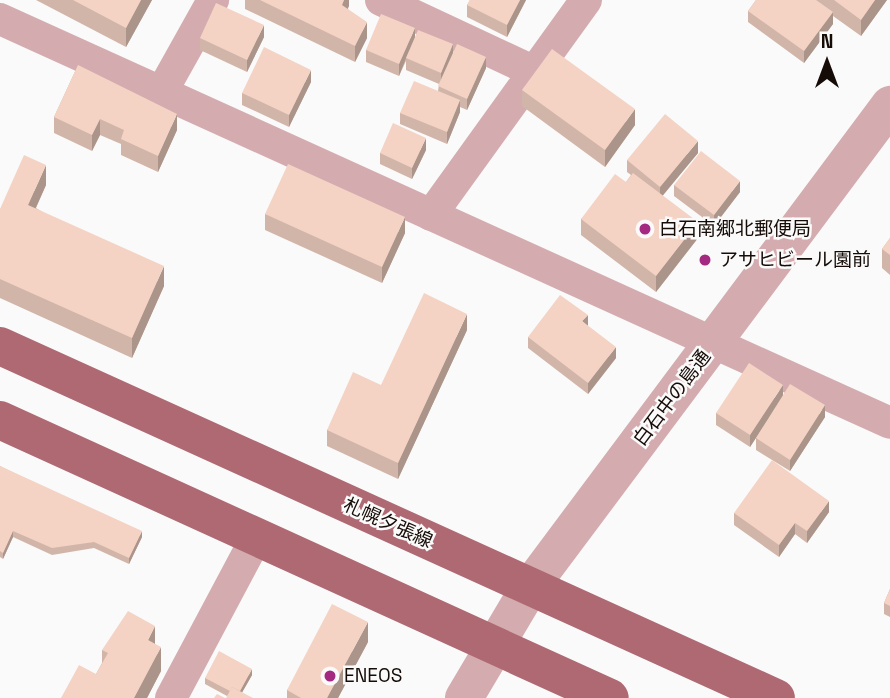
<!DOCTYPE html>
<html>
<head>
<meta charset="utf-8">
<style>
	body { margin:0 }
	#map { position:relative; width:890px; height:698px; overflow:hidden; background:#fafafa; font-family:"Space Grotesk","Noto Sans JP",sans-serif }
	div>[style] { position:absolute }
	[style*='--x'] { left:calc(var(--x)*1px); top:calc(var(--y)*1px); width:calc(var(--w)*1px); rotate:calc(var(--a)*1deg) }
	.minor>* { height:32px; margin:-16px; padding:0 16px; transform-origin:16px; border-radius:16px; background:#d4acb0 }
	.tertiary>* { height:38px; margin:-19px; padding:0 19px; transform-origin:19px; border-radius:19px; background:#d4acb0 }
	.primary>* { height:38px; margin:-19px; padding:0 19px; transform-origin:19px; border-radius:19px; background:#ae6973 }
	.wall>* { inset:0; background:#d2b5a9 }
	.shaded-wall>* { inset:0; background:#ab9489 }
	.building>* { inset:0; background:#f4d3c4 }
	.dots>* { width:19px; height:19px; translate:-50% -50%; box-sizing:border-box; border:4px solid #fafafa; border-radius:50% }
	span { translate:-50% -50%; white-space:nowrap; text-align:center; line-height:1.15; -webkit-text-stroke:5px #fafafa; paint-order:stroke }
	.poi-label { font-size:19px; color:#160c07 }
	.left { translate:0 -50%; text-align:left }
	.street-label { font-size:19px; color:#160c07 }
	.north { position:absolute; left:792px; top:28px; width:70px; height:70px; -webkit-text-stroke:5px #fafafa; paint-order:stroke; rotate:0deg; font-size:19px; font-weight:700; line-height:28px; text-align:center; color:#160c07 }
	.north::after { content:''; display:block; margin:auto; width:24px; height:32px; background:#160c07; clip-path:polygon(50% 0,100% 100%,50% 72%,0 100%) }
</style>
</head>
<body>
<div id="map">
	<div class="minor">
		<i style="--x:381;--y:0;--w:170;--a:25.1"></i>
		<i style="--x:0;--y:19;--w:977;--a:24.41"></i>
		<i style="--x:160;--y:95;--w:109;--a:-60.8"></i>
		<i style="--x:431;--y:215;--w:265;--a:-54.2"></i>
		<i style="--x:171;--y:698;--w:183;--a:-62"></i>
	</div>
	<div class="tertiary">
		<i style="--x:464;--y:698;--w:129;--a:-59.3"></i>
		<i style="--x:530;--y:587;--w:602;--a:-53.24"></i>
	</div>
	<div class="primary">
		<i style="--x:0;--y:346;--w:852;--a:24.4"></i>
		<i style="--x:0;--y:420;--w:670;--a:24.5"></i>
	</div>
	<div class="wall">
		<i style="clip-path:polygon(36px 0,152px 0,126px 47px)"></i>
		<i style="clip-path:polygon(245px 0,349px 0,348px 9px,367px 38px,355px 62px,245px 9px)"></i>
		<i style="clip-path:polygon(470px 0,526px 0,507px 37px,467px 17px,467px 5px)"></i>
		<i style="clip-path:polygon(756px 0,887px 0,861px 36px,833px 16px,833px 24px,804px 63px,748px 22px,748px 11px)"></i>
		<i style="clip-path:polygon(264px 37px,247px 72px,200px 50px,200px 38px)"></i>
		<i style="clip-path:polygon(415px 37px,453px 53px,486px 68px,467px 110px,460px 107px,460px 112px,447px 144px,400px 124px,400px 113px,438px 91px,439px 84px,406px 70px,406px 61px,399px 76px,366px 62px,366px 50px)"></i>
		<i style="clip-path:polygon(78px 65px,177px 130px,158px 172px,121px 155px,121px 144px,100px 135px,92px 151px,54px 133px,54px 117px)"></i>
		<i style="clip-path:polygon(311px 82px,289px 127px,242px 105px,242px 93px)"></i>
		<i style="clip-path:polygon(522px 90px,635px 125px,605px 167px,522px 106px)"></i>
		<i style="clip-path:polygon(426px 150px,412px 179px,380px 164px,380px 153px)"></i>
		<i style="clip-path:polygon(698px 153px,662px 195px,698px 238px,656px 292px,581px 235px,581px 219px,626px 182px,631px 175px,627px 172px,627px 160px)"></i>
		<i style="clip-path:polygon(46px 185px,36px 208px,164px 286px,132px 358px,0 298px,0 209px)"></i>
		<i style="clip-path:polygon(674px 185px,740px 192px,714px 226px,674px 196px)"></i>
		<i style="clip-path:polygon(265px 214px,405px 233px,382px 283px,265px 230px)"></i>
		<i style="clip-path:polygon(890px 238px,890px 275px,882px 268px,882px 249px)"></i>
		<i style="clip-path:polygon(467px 330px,398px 479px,327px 446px,327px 430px,381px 385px)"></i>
		<i style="clip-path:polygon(528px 337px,616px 358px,588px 394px,528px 348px)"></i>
		<i style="clip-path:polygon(783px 396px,825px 417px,790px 471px,756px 450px,756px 438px,778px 404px,750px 447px,716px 425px,716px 413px)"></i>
		<i style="clip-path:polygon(0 466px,142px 537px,129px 564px,94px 548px,52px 555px,13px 537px,3px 559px,0 557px)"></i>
		<i style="clip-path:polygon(829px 512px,807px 543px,795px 534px,779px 557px,734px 525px,734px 513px)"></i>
		<i style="clip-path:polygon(890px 589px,890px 617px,884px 614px,884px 603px)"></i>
		<i style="clip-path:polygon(368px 642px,338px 698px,287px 698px,287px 690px)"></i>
		<i style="clip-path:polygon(155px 644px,161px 671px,147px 698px,61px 698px,96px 674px,102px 663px,102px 650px)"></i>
		<i style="clip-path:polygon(252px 675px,242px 692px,227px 696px,205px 684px,205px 678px)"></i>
	</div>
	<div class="shaded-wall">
		<i style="clip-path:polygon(141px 0,152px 0,126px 47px,126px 28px)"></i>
		<i style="clip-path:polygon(344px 0,349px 0,349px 6px,342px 21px,342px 5px)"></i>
		<i style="clip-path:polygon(520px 0,526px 0,507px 37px,507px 25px)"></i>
		<i style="clip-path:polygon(875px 0,887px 0,861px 36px,861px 20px)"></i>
		<i style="clip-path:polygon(833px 12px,833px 24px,804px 63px,804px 51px)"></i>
		<i style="clip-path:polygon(367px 22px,367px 38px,355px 62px,355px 46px)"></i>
		<i style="clip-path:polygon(264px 25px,264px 37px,247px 72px,247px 60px)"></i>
		<i style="clip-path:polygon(415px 28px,415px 39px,406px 58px,399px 76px,399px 64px)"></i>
		<i style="clip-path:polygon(453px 44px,453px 56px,441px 85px,441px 73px)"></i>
		<i style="clip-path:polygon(486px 57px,486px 68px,467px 110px,467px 99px)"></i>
		<i style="clip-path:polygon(311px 70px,311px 82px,289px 127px,289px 115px)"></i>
		<i style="clip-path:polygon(460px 100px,460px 112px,447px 144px,447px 132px)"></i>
		<i style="clip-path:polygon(635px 109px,635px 125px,605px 167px,605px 150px)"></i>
		<i style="clip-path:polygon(177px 114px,177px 130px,158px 172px,158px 156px)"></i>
		<i style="clip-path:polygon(100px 119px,100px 135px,92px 151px,92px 135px)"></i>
		<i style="clip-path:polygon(426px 138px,426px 150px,412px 179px,412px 168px)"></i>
		<i style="clip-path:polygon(698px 141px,698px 153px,660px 199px,660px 187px)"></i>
		<i style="clip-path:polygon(46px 165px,46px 185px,28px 225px,28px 205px)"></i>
		<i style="clip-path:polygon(740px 181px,740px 192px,714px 226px,714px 215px)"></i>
		<i style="clip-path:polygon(405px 217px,405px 233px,382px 283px,382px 267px)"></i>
		<i style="clip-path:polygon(698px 222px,698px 238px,656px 292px,656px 276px)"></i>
		<i style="clip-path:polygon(164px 266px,164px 286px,132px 358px,132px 338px)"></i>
		<i style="clip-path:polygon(467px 314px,467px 330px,398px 479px,398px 463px)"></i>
		<i style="clip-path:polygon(588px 315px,588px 327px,582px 321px)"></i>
		<i style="clip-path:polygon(616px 347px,616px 358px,588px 394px,588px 383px)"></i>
		<i style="clip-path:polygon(783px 385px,783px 397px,750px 447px,750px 435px)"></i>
		<i style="clip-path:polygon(825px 405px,825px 417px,790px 471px,790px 460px)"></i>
		<i style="clip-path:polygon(829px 501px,829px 512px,807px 543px,807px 531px)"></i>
		<i style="clip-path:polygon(795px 523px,795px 534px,779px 557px,779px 545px)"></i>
		<i style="clip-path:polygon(13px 531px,13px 537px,3px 559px,3px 553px)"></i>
		<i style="clip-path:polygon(142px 531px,142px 537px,129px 564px,129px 558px)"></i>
		<i style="clip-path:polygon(368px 622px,368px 642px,338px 698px,327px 698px)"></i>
		<i style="clip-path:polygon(155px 626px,155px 651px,148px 640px)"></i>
		<i style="clip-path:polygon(161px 647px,161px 671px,147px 698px,134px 698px)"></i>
		<i style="clip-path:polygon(252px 669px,252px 675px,239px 698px,238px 695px)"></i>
	</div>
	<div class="building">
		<i style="clip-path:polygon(73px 0,141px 0,126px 28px)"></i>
		<i style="clip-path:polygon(260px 0,344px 0,342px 5px,367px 22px,355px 46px)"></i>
		<i style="clip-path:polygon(470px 0,520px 0,507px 25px,467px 5px)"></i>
		<i style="clip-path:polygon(756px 0,816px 0,833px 12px,804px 51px,748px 11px)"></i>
		<i style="clip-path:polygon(834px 0,875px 0,861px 20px)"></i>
		<i style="clip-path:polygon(216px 3px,264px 25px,247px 60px,200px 38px)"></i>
		<i style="clip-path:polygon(381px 14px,415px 28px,399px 64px,366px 50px)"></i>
		<i style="clip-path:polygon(418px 30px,453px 44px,441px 73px,406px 58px)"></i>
		<i style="clip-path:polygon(457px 44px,486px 57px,467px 99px,438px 86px)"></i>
		<i style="clip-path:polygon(264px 47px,311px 70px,289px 115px,242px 93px)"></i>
		<i style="clip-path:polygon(552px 49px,635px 109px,605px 150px,522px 90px)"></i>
		<i style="clip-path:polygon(78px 65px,177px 114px,158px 156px,121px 139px,124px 130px,100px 119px,92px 135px,54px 117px)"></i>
		<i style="clip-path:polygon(414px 81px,460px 100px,447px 132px,400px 113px)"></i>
		<i style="clip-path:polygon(665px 114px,698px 141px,660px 187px,627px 160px)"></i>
		<i style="clip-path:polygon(393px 123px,426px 138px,412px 168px,380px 153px)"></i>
		<i style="clip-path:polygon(701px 151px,740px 181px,714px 215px,674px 185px)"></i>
		<i style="clip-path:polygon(24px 155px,46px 165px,28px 205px,164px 266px,132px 338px,0 279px,0 209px)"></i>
		<i style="clip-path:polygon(288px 164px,405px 217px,382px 267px,265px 214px)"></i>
		<i style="clip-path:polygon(633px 173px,698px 222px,656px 276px,581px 219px,615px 174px,626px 182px)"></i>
		<i style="clip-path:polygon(890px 238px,890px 255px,882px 249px)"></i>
		<i style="clip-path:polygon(424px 293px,467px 314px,398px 463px,327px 430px,353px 372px,381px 385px)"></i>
		<i style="clip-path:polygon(560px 295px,588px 315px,582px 321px,616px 347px,588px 383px,528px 337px)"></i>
		<i style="clip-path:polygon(749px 363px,783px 385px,750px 435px,716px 413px)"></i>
		<i style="clip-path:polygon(790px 384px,825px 405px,790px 460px,756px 438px)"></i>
		<i style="clip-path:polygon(772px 460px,829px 501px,807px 531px,795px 523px,779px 545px,734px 513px)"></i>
		<i style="clip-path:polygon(0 466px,142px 531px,129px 558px,94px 542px,52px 548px,13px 531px,3px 553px,0 551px)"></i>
		<i style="clip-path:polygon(890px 589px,890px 606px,884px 603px)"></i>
		<i style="clip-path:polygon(332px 604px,368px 622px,327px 698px,301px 698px,287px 690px)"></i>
		<i style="clip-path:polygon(128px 611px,155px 626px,148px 640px,161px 647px,134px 698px,61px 698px,79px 665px,96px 674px,108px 653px,102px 650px)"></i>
		<i style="clip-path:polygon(219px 651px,252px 669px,240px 691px,232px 687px,230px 691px,205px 678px)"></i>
		<i style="clip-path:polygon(232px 687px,253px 698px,226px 698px)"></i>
		<i style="clip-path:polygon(217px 694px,225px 698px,214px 698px)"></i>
	</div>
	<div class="dots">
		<i style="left:645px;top:229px;background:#a32a80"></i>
		<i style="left:705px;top:260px;background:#a32a80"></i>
		<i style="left:330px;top:676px;background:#a32a80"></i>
	</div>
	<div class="poi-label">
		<span class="left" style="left:659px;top:229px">白石南郷北郵便局</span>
		<span class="left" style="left:719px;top:260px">アサヒビール園前</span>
		<span class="left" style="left:344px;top:676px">ENEOS</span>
	</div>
	<div class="street-label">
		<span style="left:672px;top:398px;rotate:-53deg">白石中の島通</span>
		<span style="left:388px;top:523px;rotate:24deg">札幌夕張線</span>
	</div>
	<div class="north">N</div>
</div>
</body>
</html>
